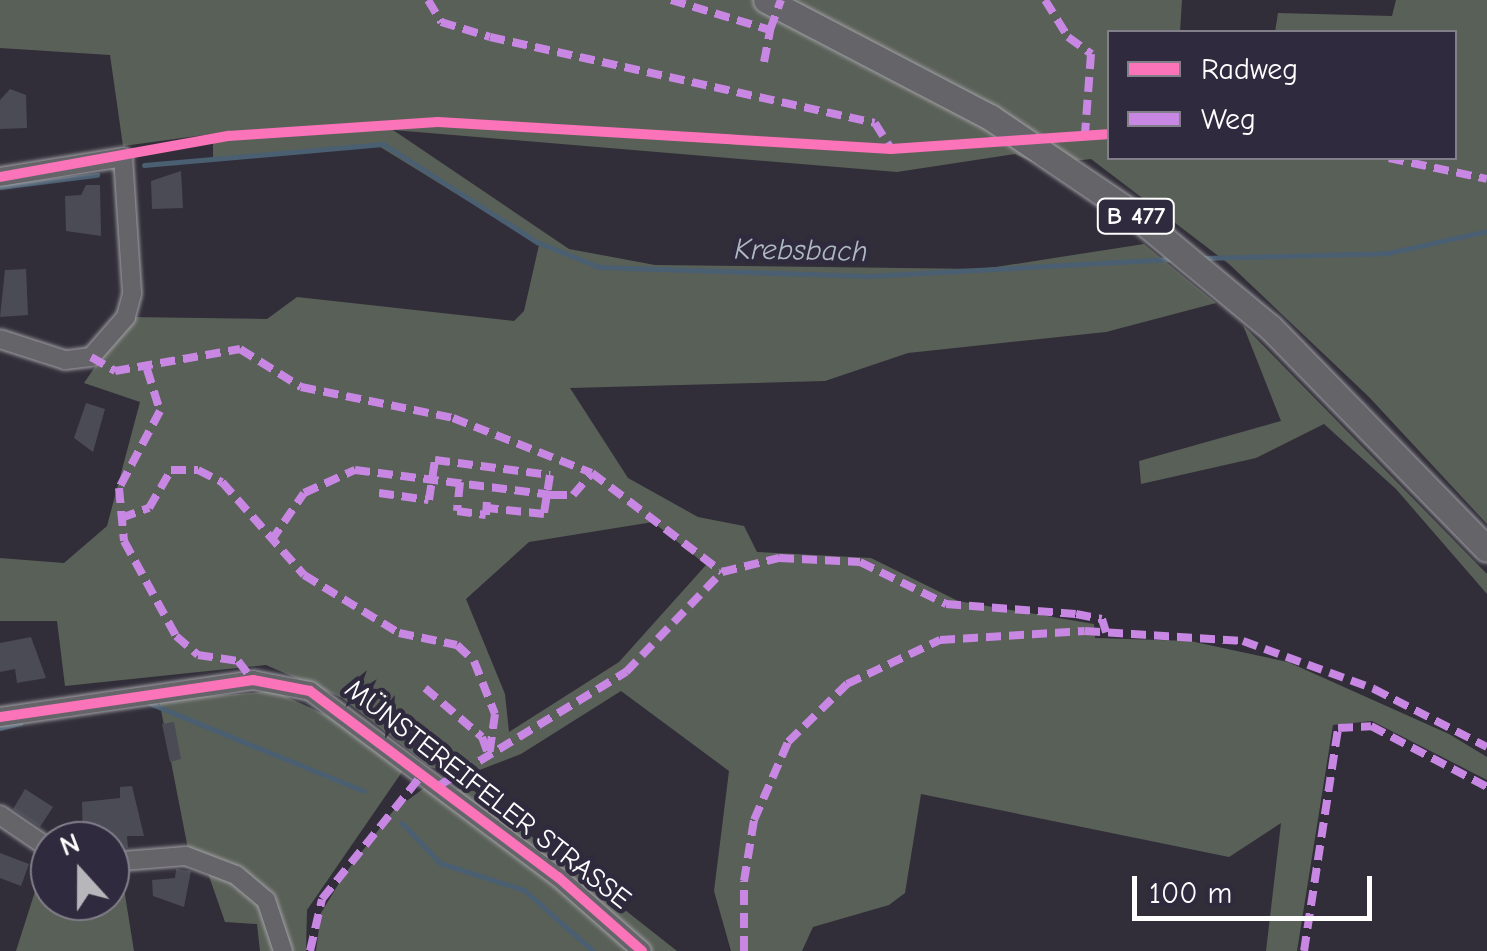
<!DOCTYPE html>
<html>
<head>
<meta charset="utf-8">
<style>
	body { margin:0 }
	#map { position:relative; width:1487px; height:951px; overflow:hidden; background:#312e39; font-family:"Comic Neue",sans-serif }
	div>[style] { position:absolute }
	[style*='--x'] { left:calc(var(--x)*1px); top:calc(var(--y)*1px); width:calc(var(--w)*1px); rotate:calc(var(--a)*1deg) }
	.green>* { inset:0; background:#596057 }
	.stream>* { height:5px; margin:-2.5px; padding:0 2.5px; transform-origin:2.5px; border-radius:2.5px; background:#4a5f72 }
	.building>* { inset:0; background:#4b4b56 }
	.roads { filter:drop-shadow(0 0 2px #a2a1a6) drop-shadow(0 0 2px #a2a1a6) }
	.minor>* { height:18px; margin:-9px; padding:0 9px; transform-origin:9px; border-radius:9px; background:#656469 }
	.primary>* { height:25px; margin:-12.5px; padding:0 12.5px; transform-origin:12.5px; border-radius:12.5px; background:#656469 }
	.quiet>* { height:8px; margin-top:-4px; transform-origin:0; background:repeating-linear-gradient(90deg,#c787e3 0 15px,transparent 0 23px) }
	.cycleway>* { height:10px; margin:-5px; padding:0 5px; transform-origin:5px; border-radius:5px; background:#fb73b8 }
	span { translate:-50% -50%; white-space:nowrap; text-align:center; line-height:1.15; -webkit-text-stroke:9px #2f2a3d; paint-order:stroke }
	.shield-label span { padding:2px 8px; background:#2f2a3d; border:2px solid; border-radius:8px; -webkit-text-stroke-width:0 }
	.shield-label { font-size:25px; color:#fff; font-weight:700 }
	.street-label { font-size:28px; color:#fff }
	.water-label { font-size:30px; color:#afb9c2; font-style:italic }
	.legend { position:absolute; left:1107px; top:30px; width:350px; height:130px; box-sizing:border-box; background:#2f2a3d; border:2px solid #827f8b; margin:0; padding:12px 18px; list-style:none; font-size:30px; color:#fff }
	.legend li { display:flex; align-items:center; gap:20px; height:50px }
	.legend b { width:50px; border:2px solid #827f8b }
	.north { position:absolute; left:30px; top:821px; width:100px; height:100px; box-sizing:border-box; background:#2f2a3d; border:2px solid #827f8b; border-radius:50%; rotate:339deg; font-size:28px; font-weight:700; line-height:40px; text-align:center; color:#fff }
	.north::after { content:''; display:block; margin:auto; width:35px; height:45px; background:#b7b6ba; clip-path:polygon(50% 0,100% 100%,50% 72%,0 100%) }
	.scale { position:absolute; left:1132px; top:876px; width:240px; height:45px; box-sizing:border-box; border:5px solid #fff; border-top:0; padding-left:12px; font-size:30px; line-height:35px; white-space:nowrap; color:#fff; -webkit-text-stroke:8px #2f2a3d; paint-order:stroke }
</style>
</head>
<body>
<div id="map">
	<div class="green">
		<i style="clip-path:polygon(evenodd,0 0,1182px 0,1180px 32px,1110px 32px,1110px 158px,1454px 158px,1454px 32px,1275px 32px,1278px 13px,1392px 16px,1396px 0,1487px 0,1487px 524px,1369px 397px,1229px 264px,1091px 159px,1039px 165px,1015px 154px,897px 172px,393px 130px,569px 249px,655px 265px,983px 269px,1144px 244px,1216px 303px,1106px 332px,908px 353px,825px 381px,570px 388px,628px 478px,698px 517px,744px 526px,757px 552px,871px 558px,958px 601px,1094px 624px,1095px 638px,1190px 641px,1288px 662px,1449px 734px,1487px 757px,1487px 780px,1372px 721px,1333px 725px,1297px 951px,1266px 951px,1281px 823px,1229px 857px,921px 794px,905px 893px,889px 905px,813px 927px,802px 951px,731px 951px,714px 891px,729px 771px,621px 691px,521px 754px,464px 776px,430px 767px,342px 698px,266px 665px,65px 686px,57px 621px,0 621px,0 558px,64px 563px,107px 526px,140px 402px,84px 383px,129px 317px,267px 319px,297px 297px,514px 321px,524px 311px,539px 245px,377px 145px,213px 161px,213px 142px,229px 140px,227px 132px,123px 146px,110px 55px,0 48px,0 0,653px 522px,706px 565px,619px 662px,509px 732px,505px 694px,466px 599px,529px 542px,653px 522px)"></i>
		<i style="clip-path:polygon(1243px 325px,1487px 574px,1487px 594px,1396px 489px,1324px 424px,1256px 458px,1141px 484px,1139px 461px,1281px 421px)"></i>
		<i style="clip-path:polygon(274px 691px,337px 720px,404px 769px,307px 910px,306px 951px,260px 951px,257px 924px,225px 922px,202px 856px,188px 849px,159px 700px)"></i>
		<i style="clip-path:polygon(427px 786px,474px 791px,677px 951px,316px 951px,321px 913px,344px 875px,393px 811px)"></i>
		<i style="clip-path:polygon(46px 857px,50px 901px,110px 901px,110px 870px,121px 870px,134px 951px,16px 951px)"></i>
	</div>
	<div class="stream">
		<i style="--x:144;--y:165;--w:240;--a:-5"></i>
		<i style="--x:383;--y:144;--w:183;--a:32.5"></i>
		<i style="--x:537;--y:242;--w:67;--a:22"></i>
		<i style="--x:599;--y:267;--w:270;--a:1.9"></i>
		<i style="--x:869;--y:276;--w:303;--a:-3.2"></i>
		<i style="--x:0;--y:187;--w:98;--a:-7.1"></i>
		<i style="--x:1202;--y:258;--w:186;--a:-1.5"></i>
		<i style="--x:1388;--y:253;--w:101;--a:-12.5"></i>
		<i style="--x:149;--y:703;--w:232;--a:22.3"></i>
		<i style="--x:0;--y:728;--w:21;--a:-14"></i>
		<i style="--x:402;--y:823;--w:55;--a:46.5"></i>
		<i style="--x:440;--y:863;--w:88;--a:17.8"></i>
		<i style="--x:524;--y:890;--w:92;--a:41.5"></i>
	</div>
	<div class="building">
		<i style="clip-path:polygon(10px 89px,26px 95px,27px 128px,0 129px,0 100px)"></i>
		<i style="clip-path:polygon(181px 171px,183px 208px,152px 209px,151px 181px)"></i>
		<i style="clip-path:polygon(86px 185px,100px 185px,101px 236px,66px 231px,65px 196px,81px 195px)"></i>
		<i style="clip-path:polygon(26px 269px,28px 315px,0 317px,5px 270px)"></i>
		<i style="clip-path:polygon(86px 403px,105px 409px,93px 452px,74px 438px)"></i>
		<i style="clip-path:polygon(31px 637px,46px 678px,17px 683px,15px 669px,0 672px,0 643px)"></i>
		<i style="clip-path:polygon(174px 722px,181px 759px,170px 762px,162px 724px)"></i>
		<i style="clip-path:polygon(132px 786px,144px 836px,127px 836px,128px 848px,83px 841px,82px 802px,120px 798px,120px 787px)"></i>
		<i style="clip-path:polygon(25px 789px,53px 807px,40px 827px,13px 809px)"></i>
		<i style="clip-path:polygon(0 853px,29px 864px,21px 886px,0 878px)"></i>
		<i style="clip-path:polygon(176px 869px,191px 871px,184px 907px,153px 896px,152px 880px,175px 878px)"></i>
	</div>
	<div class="roads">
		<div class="minor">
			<i style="--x:0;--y:177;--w:125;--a:-9.2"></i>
			<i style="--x:123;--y:157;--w:137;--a:86.2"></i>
			<i style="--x:132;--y:294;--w:24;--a:105"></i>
			<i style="--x:126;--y:317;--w:53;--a:131.2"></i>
			<i style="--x:91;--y:357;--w:26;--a:173"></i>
			<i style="--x:65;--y:360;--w:68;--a:-162.1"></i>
			<i style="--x:0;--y:717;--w:256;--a:-8.3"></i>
			<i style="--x:253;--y:680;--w:58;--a:10.9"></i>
			<i style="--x:310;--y:691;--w:310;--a:36.9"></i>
			<i style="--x:558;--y:877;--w:112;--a:41.4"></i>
			<i style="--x:0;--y:815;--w:60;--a:34.2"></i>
			<i style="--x:110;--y:862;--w:76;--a:-4.5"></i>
			<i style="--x:186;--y:856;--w:53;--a:20.8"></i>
			<i style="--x:236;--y:875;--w:39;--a:40"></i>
			<i style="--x:266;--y:900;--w:54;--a:71.6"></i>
		</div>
		<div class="primary">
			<i style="--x:766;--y:0;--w:253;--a:27.6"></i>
			<i style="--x:990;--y:117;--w:175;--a:34.1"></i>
			<i style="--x:1135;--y:215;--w:175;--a:39.7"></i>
			<i style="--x:1270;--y:327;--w:310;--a:45.7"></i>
		</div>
	</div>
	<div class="quiet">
		<i style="--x:428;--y:0;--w:26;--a:59"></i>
		<i style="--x:441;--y:22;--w:51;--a:17"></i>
		<i style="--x:490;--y:37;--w:394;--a:12.6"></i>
		<i style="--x:875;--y:123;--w:31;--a:58"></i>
		<i style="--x:671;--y:0;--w:103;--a:16.9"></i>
		<i style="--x:770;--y:30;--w:32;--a:-70"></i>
		<i style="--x:1045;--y:0;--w:44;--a:58.1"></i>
		<i style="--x:1068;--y:37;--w:29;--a:36"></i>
		<i style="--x:1091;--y:54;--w:79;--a:94.3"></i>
		<i style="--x:764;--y:62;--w:33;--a:-79"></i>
		<i style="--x:1389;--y:158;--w:100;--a:12.1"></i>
		<i style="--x:91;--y:357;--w:28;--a:30"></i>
		<i style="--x:115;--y:371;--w:127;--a:-10"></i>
		<i style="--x:240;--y:349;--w:72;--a:31.9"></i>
		<i style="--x:301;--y:387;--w:155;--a:11.5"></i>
		<i style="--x:453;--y:418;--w:149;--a:21.6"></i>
		<i style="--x:592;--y:473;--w:163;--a:37.3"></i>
		<i style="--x:147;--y:369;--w:44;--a:72.8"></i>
		<i style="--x:160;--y:411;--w:87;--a:118"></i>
		<i style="--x:119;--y:488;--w:53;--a:84.6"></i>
		<i style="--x:124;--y:541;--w:108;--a:61.3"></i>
		<i style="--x:176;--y:636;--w:29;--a:41"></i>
		<i style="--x:198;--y:655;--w:40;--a:8.5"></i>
		<i style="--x:238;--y:661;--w:24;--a:52"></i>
		<i style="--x:460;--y:482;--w:29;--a:96"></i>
		<i style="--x:457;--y:511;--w:29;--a:8"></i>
		<i style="--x:486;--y:515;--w:13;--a:-86"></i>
		<i style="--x:379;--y:493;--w:50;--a:8"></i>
		<i style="--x:429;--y:500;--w:40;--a:-81.5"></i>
		<i style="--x:435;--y:460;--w:116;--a:7.4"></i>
		<i style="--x:550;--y:475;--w:39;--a:99"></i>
		<i style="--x:544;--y:514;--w:57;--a:-174"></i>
		<i style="--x:121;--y:518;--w:30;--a:-20"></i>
		<i style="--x:149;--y:508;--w:44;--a:-59.9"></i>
		<i style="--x:171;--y:470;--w:27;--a:0"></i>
		<i style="--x:198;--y:470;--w:27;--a:27"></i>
		<i style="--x:222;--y:482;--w:124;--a:48.6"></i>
		<i style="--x:304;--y:575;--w:111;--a:31.4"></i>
		<i style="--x:399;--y:633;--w:59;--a:11.7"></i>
		<i style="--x:457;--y:645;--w:23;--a:43"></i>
		<i style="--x:474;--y:661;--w:57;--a:68.4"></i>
		<i style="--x:495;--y:714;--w:42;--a:98.1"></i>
		<i style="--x:271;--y:541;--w:58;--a:-55.5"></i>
		<i style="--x:304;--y:493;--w:56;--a:-24.3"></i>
		<i style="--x:355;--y:470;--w:199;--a:7.2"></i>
		<i style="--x:552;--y:495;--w:21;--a:0"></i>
		<i style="--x:573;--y:495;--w:29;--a:-49"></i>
		<i style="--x:722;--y:572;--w:59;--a:-13.8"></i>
		<i style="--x:779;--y:558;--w:81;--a:2.8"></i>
		<i style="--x:860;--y:562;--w:96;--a:26"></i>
		<i style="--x:946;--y:604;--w:130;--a:4.4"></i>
		<i style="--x:1076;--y:614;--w:26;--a:11"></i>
		<i style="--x:1102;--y:619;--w:14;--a:73"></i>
		<i style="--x:425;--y:688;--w:75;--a:40.7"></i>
		<i style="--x:482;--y:737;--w:20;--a:70"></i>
		<i style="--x:440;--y:785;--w:218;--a:-31.3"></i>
		<i style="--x:626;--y:672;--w:139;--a:-46.2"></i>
		<i style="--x:310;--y:951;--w:53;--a:-77"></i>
		<i style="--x:322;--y:899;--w:163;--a:-51.2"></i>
		<i style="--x:744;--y:951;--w:70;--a:-90"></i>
		<i style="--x:744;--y:881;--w:62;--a:-80.7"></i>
		<i style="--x:754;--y:820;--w:85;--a:-66.4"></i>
		<i style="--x:788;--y:742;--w:83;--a:-44.5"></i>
		<i style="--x:847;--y:684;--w:103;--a:-25.3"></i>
		<i style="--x:940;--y:640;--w:145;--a:-3.6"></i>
		<i style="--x:1085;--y:631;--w:158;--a:3.6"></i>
		<i style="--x:1243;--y:641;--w:140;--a:20.1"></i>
		<i style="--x:1374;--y:689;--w:127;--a:27.2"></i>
		<i style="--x:1304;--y:951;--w:226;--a:-81.3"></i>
		<i style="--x:1338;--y:728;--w:33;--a:-3"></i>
		<i style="--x:1371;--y:726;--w:131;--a:27.7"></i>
	</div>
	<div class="cycleway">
		<i style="--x:0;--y:177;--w:232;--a:-10.2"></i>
		<i style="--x:228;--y:136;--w:210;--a:-3.8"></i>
		<i style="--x:438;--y:122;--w:454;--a:3.4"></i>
		<i style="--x:891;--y:149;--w:220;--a:-3.9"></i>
		<i style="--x:0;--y:717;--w:256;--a:-8.3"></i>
		<i style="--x:253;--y:680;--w:58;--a:10.9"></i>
		<i style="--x:310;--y:691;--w:310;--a:36.9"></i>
		<i style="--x:558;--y:877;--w:112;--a:41.4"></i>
	</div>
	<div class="shield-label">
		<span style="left:1136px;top:216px">B 477</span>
	</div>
	<div class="street-label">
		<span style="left:488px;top:794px;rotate:38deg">MÜNSTEREIFELER STRASSE</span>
	</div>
	<div class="water-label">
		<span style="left:801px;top:251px;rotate:1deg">Krebsbach</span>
	</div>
	<ul class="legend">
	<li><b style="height:12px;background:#fb73b8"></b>Radweg</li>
	<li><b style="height:12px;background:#c787e3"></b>Weg</li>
	</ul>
	<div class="north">N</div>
	<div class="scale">100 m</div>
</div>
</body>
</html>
